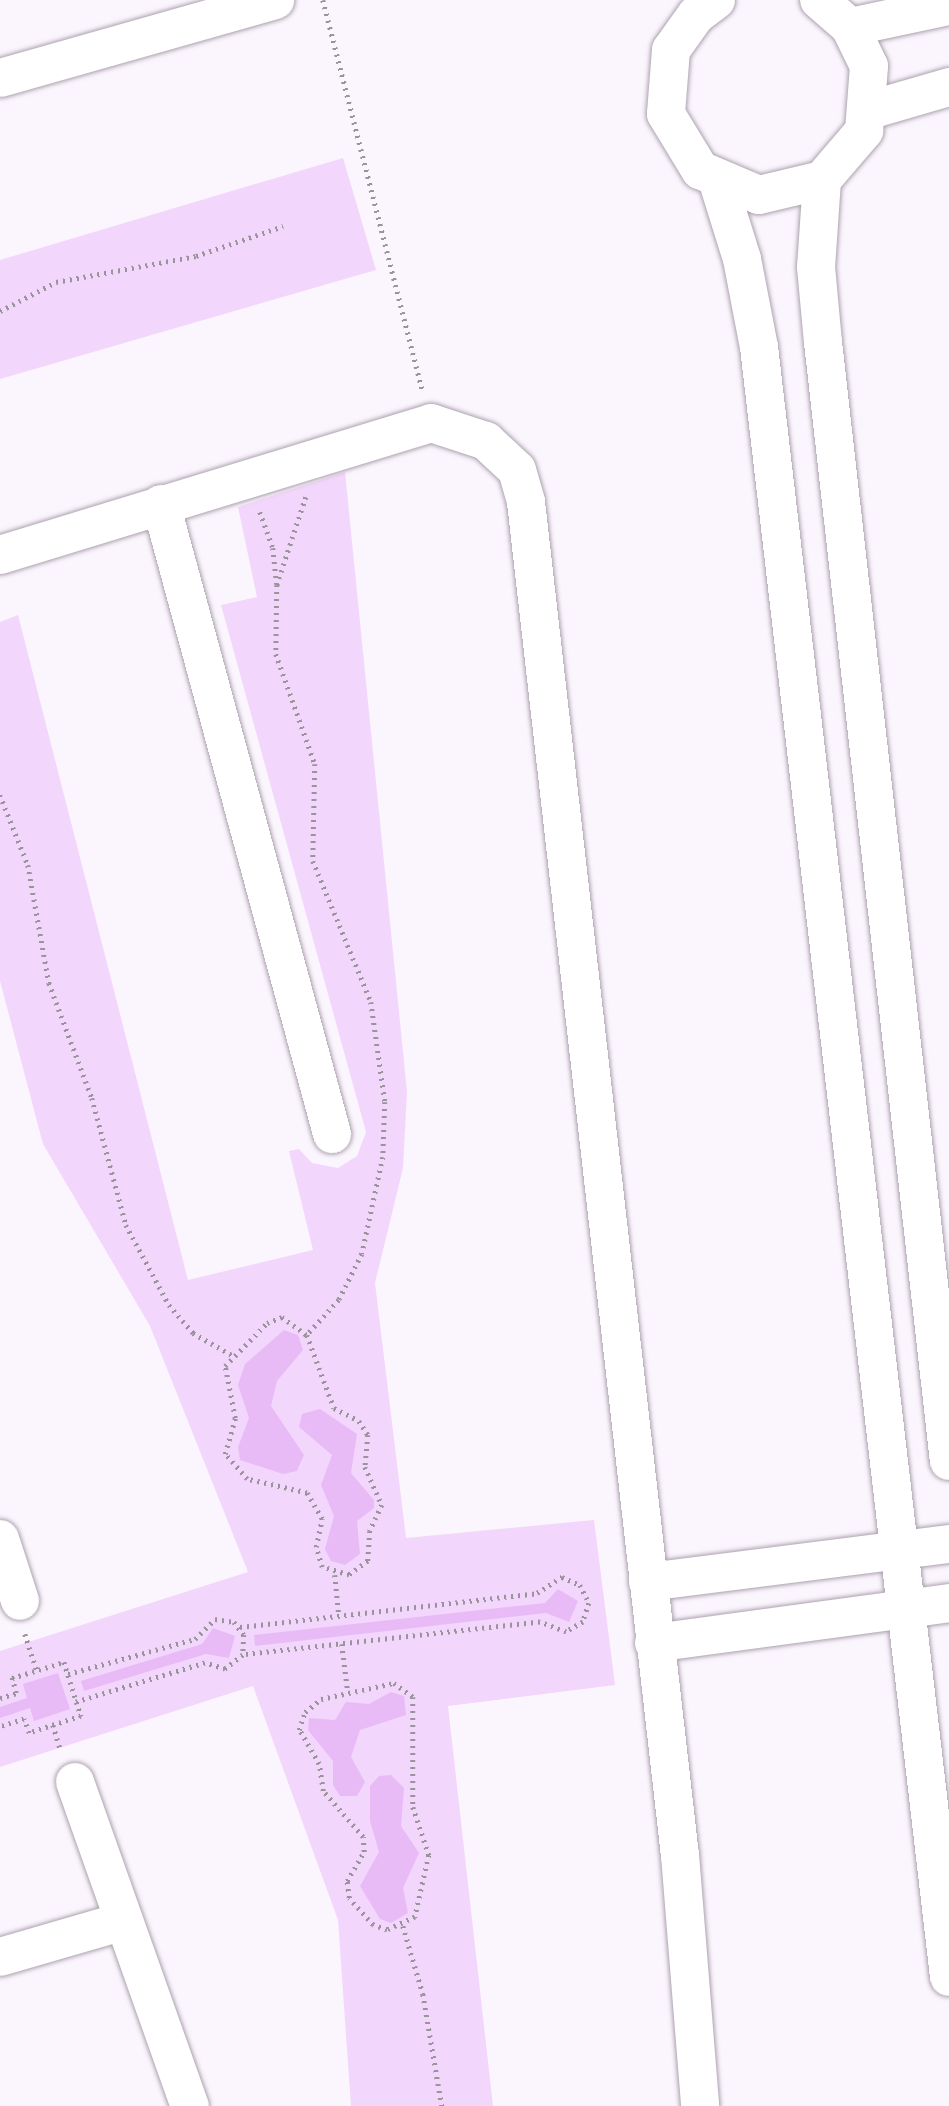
<!DOCTYPE html>
<html>
<head>
<meta charset="utf-8">
<style>
	body { margin:0 }
	#map { position:relative; width:949px; height:2106px; overflow:hidden; background:#fbf5fd; font-family:Quicksand,sans-serif }
	div>[style] { position:absolute }
	[style*='--x'] { left:calc(var(--x)*1px); top:calc(var(--y)*1px); width:calc(var(--w)*1px); rotate:calc(var(--a)*1deg) }
	.green>* { inset:0; background:#f3d6fc }
	.water>* { inset:0; background:#e8bbf7 }
	.path>* { height:4.5px; margin-top:-2.25px; transform-origin:0; background:repeating-linear-gradient(90deg,#99949b 0 2px,transparent 0 7px) }
	.roads { filter:drop-shadow(0 0 2px #aca2af) drop-shadow(0 0 2px #aca2af) }
	.minor>* { height:38px; margin:-19px; padding:0 19px; transform-origin:19px; border-radius:19px; background:#fff }
	span { translate:-50% -50%; white-space:nowrap; text-align:center; line-height:1.15; -webkit-text-stroke:5px #fff; paint-order:stroke }
</style>
</head>
<body>
<div id="map">
	<div class="green">
		<i style="clip-path:polygon(343px 158px,376px 270px,0 379px,0 260px)"></i>
		<i style="clip-path:polygon(345px 472px,407px 1092px,403px 1168px,375px 1283px,406px 1538px,594px 1520px,615px 1685px,448px 1706px,493px 2106px,351px 2106px,338px 1920px,253px 1686px,0 1767px,0 1651px,248px 1572px,150px 1326px,43px 1144px,0 981px,0 622px,18px 615px,188px 1280px,313px 1250px,289px 1151px,299px 1149px,312px 1163px,338px 1168px,357px 1156px,366px 1132px,221px 605px,257px 597px,238px 507px)"></i>
	</div>
	<div class="water">
		<i style="clip-path:polygon(284px 1330px,298px 1335px,303px 1350px,277px 1381px,271px 1406px,304px 1455px,297px 1471px,283px 1474px,240px 1460px,238px 1447px,249px 1418px,238px 1385px,245px 1364px)"></i>
		<i style="clip-path:polygon(320px 1409px,357px 1434px,351px 1473px,374px 1500px,374px 1508px,357px 1521px,360px 1554px,345px 1565px,331px 1561px,325px 1549px,334px 1516px,321px 1485px,332px 1455px,299px 1427px,302px 1414px)"></i>
		<i style="clip-path:polygon(558px 1589px,578px 1601px,569px 1622px,546px 1613px,255px 1646px,254px 1635px,545px 1603px)"></i>
		<i style="clip-path:polygon(213px 1628px,235px 1636px,229px 1658px,206px 1654px,84px 1691px,81px 1681px,202px 1644px)"></i>
		<i style="clip-path:polygon(58px 1673px,70px 1709px,34px 1721px,30px 1708px,0 1718px,0 1707px,27px 1698px,23px 1684px)"></i>
		<i style="clip-path:polygon(391px 1692px,404px 1696px,406px 1715px,360px 1730px,351px 1757px,365px 1782px,357px 1796px,340px 1796px,333px 1785px,333px 1761px,308px 1730px,309px 1718px,335px 1720px,346px 1702px,369px 1704px)"></i>
		<i style="clip-path:polygon(391px 1775px,404px 1788px,401px 1826px,419px 1853px,403px 1888px,408px 1913px,391px 1923px,380px 1919px,360px 1886px,379px 1852px,370px 1821px,370px 1786px,379px 1776px)"></i>
	</div>
	<div class="path">
		<i style="--x:323;--y:0;--w:404;--a:75.7"></i>
		<i style="--x:0;--y:311;--w:63;--a:-27.4"></i>
		<i style="--x:56;--y:282;--w:142;--a:-10.5"></i>
		<i style="--x:196;--y:256;--w:92;--a:-19"></i>
		<i style="--x:306;--y:497;--w:93;--a:108.2"></i>
		<i style="--x:277;--y:585;--w:69;--a:90.8"></i>
		<i style="--x:276;--y:654;--w:117;--a:70.5"></i>
		<i style="--x:315;--y:764;--w:97;--a:91.2"></i>
		<i style="--x:313;--y:861;--w:152;--a:67.6"></i>
		<i style="--x:371;--y:1002;--w:101;--a:82"></i>
		<i style="--x:385;--y:1102;--w:55;--a:92.1"></i>
		<i style="--x:383;--y:1157;--w:99;--a:102.2"></i>
		<i style="--x:362;--y:1254;--w:51;--a:116.6"></i>
		<i style="--x:339;--y:1300;--w:47;--a:132.4"></i>
		<i style="--x:260;--y:512;--w:38;--a:70"></i>
		<i style="--x:273;--y:548;--w:36;--a:84"></i>
		<i style="--x:0;--y:795;--w:75;--a:68.2"></i>
		<i style="--x:28;--y:865;--w:120;--a:79.9"></i>
		<i style="--x:49;--y:983;--w:123;--a:69.5"></i>
		<i style="--x:92;--y:1098;--w:131;--a:75"></i>
		<i style="--x:126;--y:1225;--w:91;--a:61.7"></i>
		<i style="--x:169;--y:1305;--w:37;--a:49"></i>
		<i style="--x:193;--y:1333;--w:45;--a:29.4"></i>
		<i style="--x:282;--y:1317;--w:31;--a:36"></i>
		<i style="--x:307;--y:1335;--w:78;--a:69.7"></i>
		<i style="--x:334;--y:1408;--w:28;--a:27"></i>
		<i style="--x:359;--y:1421;--w:17;--a:57"></i>
		<i style="--x:368;--y:1435;--w:32;--a:95"></i>
		<i style="--x:365;--y:1467;--w:42;--a:65.9"></i>
		<i style="--x:382;--y:1505;--w:29;--a:115"></i>
		<i style="--x:370;--y:1531;--w:30;--a:94"></i>
		<i style="--x:368;--y:1561;--w:24;--a:144"></i>
		<i style="--x:349;--y:1575;--w:28;--a:-163"></i>
		<i style="--x:322;--y:1567;--w:21;--a:-107"></i>
		<i style="--x:316;--y:1547;--w:29;--a:-78"></i>
		<i style="--x:322;--y:1519;--w:30;--a:-120"></i>
		<i style="--x:307;--y:1493;--w:62;--a:-166.9"></i>
		<i style="--x:247;--y:1479;--w:33;--a:-131"></i>
		<i style="--x:225;--y:1454;--w:37;--a:-74"></i>
		<i style="--x:235;--y:1418;--w:53;--a:-100.9"></i>
		<i style="--x:225;--y:1366;--w:60;--a:-45.7"></i>
		<i style="--x:267;--y:1323;--w:16;--a:-22"></i>
		<i style="--x:335;--y:1575;--w:41;--a:84.4"></i>
		<i style="--x:240;--y:1627;--w:299;--a:-6.5"></i>
		<i style="--x:537;--y:1593;--w:30;--a:-33"></i>
		<i style="--x:562;--y:1577;--w:20;--a:24"></i>
		<i style="--x:580;--y:1585;--w:20;--a:63"></i>
		<i style="--x:589;--y:1603;--w:20;--a:108"></i>
		<i style="--x:583;--y:1622;--w:20;--a:150"></i>
		<i style="--x:566;--y:1632;--w:28;--a:-159"></i>
		<i style="--x:540;--y:1622;--w:299;--a:173.7"></i>
		<i style="--x:25;--y:1634;--w:38;--a:72"></i>
		<i style="--x:342;--y:1644;--w:49;--a:83"></i>
		<i style="--x:68;--y:1674;--w:132;--a:-15.4"></i>
		<i style="--x:195;--y:1639;--w:28;--a:-45"></i>
		<i style="--x:215;--y:1619;--w:19;--a:9"></i>
		<i style="--x:234;--y:1622;--w:16;--a:52"></i>
		<i style="--x:244;--y:1635;--w:20;--a:93"></i>
		<i style="--x:243;--y:1655;--w:23;--a:142"></i>
		<i style="--x:225;--y:1669;--w:21;--a:-163"></i>
		<i style="--x:205;--y:1663;--w:135;--a:163.2"></i>
		<i style="--x:394;--y:1683;--w:24;--a:36"></i>
		<i style="--x:413;--y:1697;--w:110;--a:90"></i>
		<i style="--x:413;--y:1807;--w:51;--a:71.6"></i>
		<i style="--x:429;--y:1855;--w:64;--a:102.7"></i>
		<i style="--x:415;--y:1917;--w:31;--a:155"></i>
		<i style="--x:387;--y:1930;--w:15;--a:-160"></i>
		<i style="--x:373;--y:1925;--w:36;--a:-132"></i>
		<i style="--x:349;--y:1898;--w:17;--a:-97"></i>
		<i style="--x:347;--y:1881;--w:34;--a:-60"></i>
		<i style="--x:364;--y:1852;--w:15;--a:-94"></i>
		<i style="--x:363;--y:1837;--w:61;--a:-131"></i>
		<i style="--x:323;--y:1791;--w:27;--a:-98"></i>
		<i style="--x:319;--y:1764;--w:39;--a:-120"></i>
		<i style="--x:299;--y:1730;--w:19;--a:-72"></i>
		<i style="--x:305;--y:1712;--w:21;--a:-39"></i>
		<i style="--x:321;--y:1699;--w:75;--a:-12.4"></i>
		<i style="--x:0;--y:1698;--w:17;--a:-17"></i>
		<i style="--x:16;--y:1693;--w:16;--a:-105"></i>
		<i style="--x:12;--y:1678;--w:54;--a:-17.1"></i>
		<i style="--x:64;--y:1662;--w:57;--a:72.5"></i>
		<i style="--x:81;--y:1716;--w:55;--a:161.9"></i>
		<i style="--x:29;--y:1733;--w:15;--a:-110"></i>
		<i style="--x:24;--y:1719;--w:25;--a:162"></i>
		<i style="--x:53;--y:1725;--w:27;--a:73"></i>
		<i style="--x:403;--y:1926;--w:71;--a:73.6"></i>
		<i style="--x:423;--y:1994;--w:114;--a:80.4"></i>
	</div>
	<div class="roads">
		<div class="minor">
			<i style="--x:716;--y:0;--w:25;--a:143"></i>
			<i style="--x:696;--y:15;--w:43;--a:125.5"></i>
			<i style="--x:671;--y:50;--w:64;--a:94.5"></i>
			<i style="--x:666;--y:114;--w:66;--a:58.7"></i>
			<i style="--x:700;--y:170;--w:64;--a:23"></i>
			<i style="--x:759;--y:195;--w:65;--a:-13.4"></i>
			<i style="--x:822;--y:180;--w:65;--a:-49.4"></i>
			<i style="--x:864;--y:131;--w:65;--a:-85.6"></i>
			<i style="--x:869;--y:66;--w:43;--a:-116"></i>
			<i style="--x:850;--y:27;--w:41;--a:-138.9"></i>
			<i style="--x:850;--y:27;--w:101;--a:-12"></i>
			<i style="--x:0;--y:78;--w:286;--a:-15.8"></i>
			<i style="--x:870;--y:110;--w:82;--a:-16.2"></i>
			<i style="--x:822;--y:180;--w:87;--a:93.9"></i>
			<i style="--x:816;--y:267;--w:75;--a:84.7"></i>
			<i style="--x:823;--y:342;--w:1126;--a:83.58"></i>
			<i style="--x:718;--y:182;--w:81;--a:72.7"></i>
			<i style="--x:742;--y:259;--w:90;--a:79.1"></i>
			<i style="--x:759;--y:347;--w:1641;--a:83.35"></i>
			<i style="--x:161;--y:504;--w:653;--a:74.81"></i>
			<i style="--x:0;--y:555;--w:451;--a:-17"></i>
			<i style="--x:431;--y:423;--w:58;--a:18.1"></i>
			<i style="--x:486;--y:441;--w:42;--a:43.1"></i>
			<i style="--x:517;--y:470;--w:33;--a:74"></i>
			<i style="--x:526;--y:502;--w:1362;--a:83.51"></i>
			<i style="--x:680;--y:1855;--w:252;--a:85.4"></i>
			<i style="--x:0;--y:1539;--w:65;--a:72.1"></i>
			<i style="--x:648;--y:1582;--w:303;--a:-7.2"></i>
			<i style="--x:654;--y:1643;--w:298;--a:-7.7"></i>
			<i style="--x:75;--y:1782;--w:344;--a:70.5"></i>
			<i style="--x:0;--y:1957;--w:129;--a:-16.2"></i>
		</div>
	</div>
</div>
</body>
</html>
